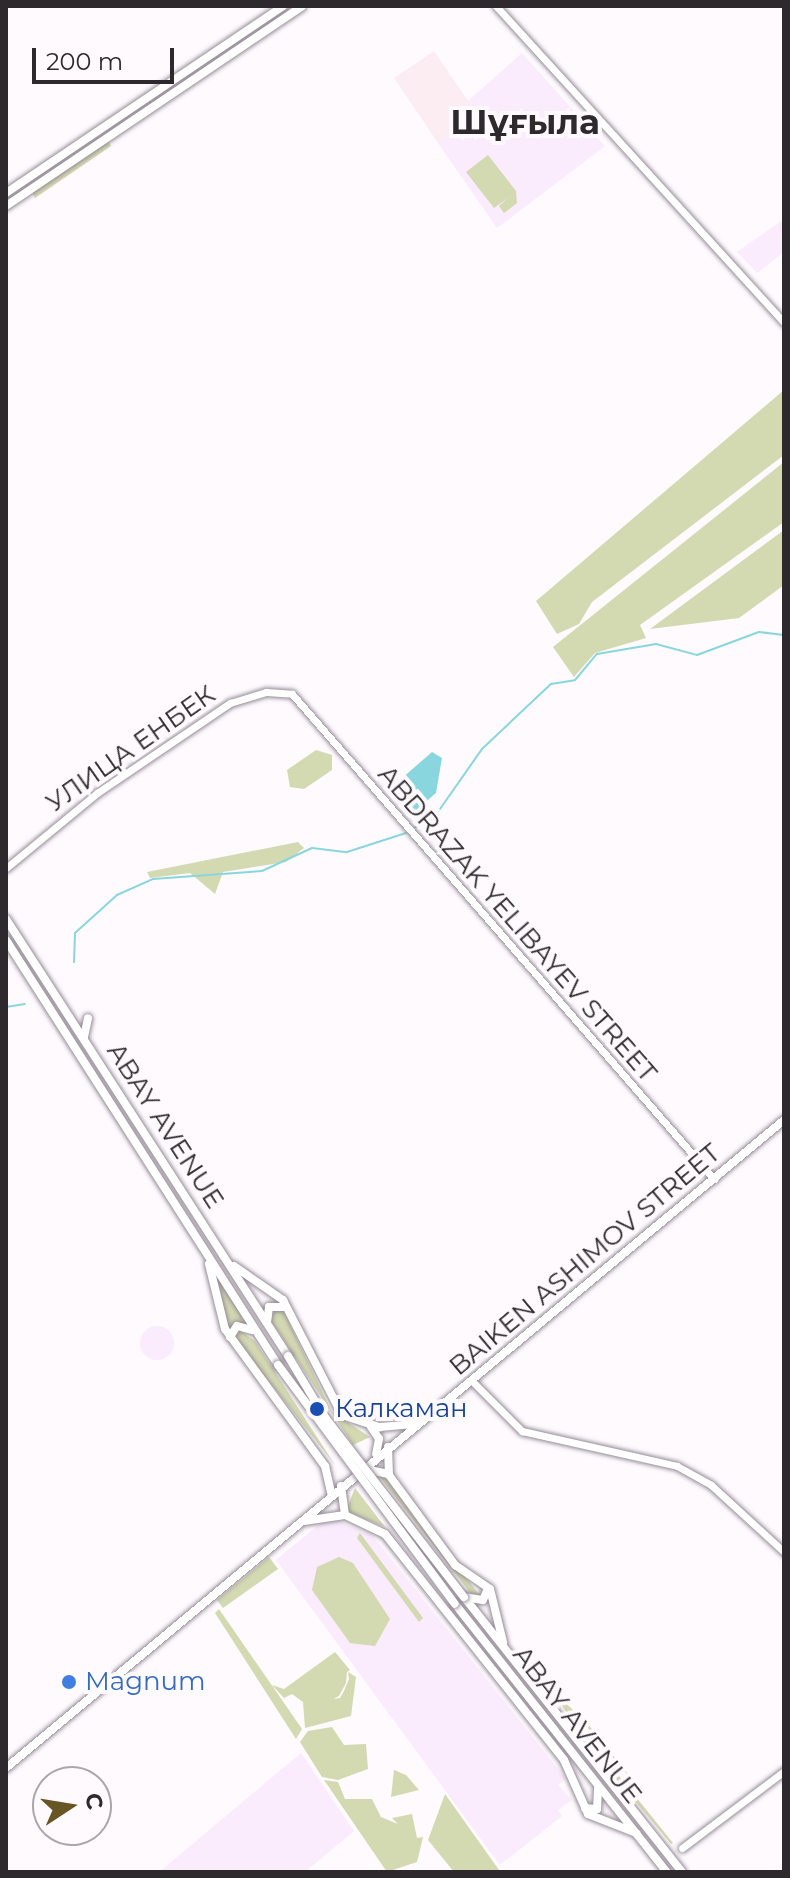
<!DOCTYPE html>
<html>
<head>
<meta charset="utf-8">
<style>
	body { margin:0 }
	#map { position:relative; width:790px; height:1878px; overflow:hidden; background:#fefafe; font-family:Montserrat,sans-serif }
	div>[style] { position:absolute }
	[style*='--x'] { left:calc(var(--x)*1px); top:calc(var(--y)*1px); width:calc(var(--w)*1px); rotate:calc(var(--a)*1deg) }
	.built>* { inset:0; background:#faebfd }
	.round { border-radius:50% }
	.medical>* { inset:0; background:#fcedf2 }
	.green>* { inset:0; background:#d3d9b1 }
	.water>* { inset:0; background:#8ad6de }
	.stream>* { height:2px; margin:-1px; padding:0 1px; transform-origin:1px; border-radius:1px; background:#8ad6de }
	.roads { filter:drop-shadow(0 0 2px #958c96) drop-shadow(0 0 2px #958c96) }
	.tertiary>* { height:7px; margin:-3.5px; padding:0 3.5px; transform-origin:3.5px; border-radius:3.5px; background:#fff }
	.secondary>* { height:8px; margin:-4px; padding:0 4px; transform-origin:4px; border-radius:4px; background:#fff }
	.bridges { filter:drop-shadow(0 0 2px #958c96) drop-shadow(0 0 2px #958c96) }
	.secondary-bridge>* { height:8px; margin:-4px; padding:0 4px; transform-origin:4px; border-radius:4px; background:#fff }
	.dots>* { width:22px; height:22px; translate:-50% -50%; box-sizing:border-box; border:4px solid #fefafe; border-radius:50% }
	span { translate:-50% -50%; white-space:nowrap; text-align:center; line-height:1.15; -webkit-text-stroke:8px #fefafe; paint-order:stroke }
	.street-label { font-size:26px; color:#2d292d }
	.transit-label { font-size:26px; color:#164399 }
	.left { translate:0 -50%; text-align:left }
	.shop-label { font-size:26px; color:#366cbe }
	.district-label { font-size:34px; color:#2d292d; font-weight:700 }
	.frame { position:absolute; inset:0; border:8px solid #2d292d; pointer-events:none }
	.north { position:absolute; left:32px; top:1766px; width:80px; height:80px; box-sizing:border-box; background:#fefafe; border:2px solid #aaa6aa; border-radius:50%; rotate:78deg; font-size:22px; font-weight:700; line-height:32px; text-align:center; color:#2d292d }
	.north::after { content:''; display:block; margin:auto; width:28px; height:36px; background:#675623; clip-path:polygon(50% 0,100% 100%,50% 72%,0 100%) }
	.scale { position:absolute; left:32px; top:48px; width:142px; height:36px; box-sizing:border-box; border:4px solid #2d292d; border-top:0; padding-left:10px; font-size:24px; line-height:28px; white-space:nowrap; color:#2d292d; -webkit-text-stroke:6px #fefafe; paint-order:stroke }
</style>
</head>
<body>
<div id="map">
	<div class="built">
		<i style="clip-path:polygon(522px 53px,605px 146px,497px 228px,438px 143px,476px 114px,468px 101px)"></i>
		<i style="clip-path:polygon(784px 219px,784px 252px,757px 273px,737px 252px)"></i>
		<i class="round" style="left:140px;top:1326px;width:34px;height:34px"></i>
		<i style="clip-path:polygon(336px 1520px,372px 1535px,566px 1779px,558px 1785px,572px 1800px,558px 1810px,562px 1816px,500px 1865px,276px 1560px,322px 1522px)"></i>
		<i style="clip-path:polygon(301px 1753px,354px 1831px,305px 1872px,159px 1872px)"></i>
	</div>
	<div class="medical">
		<i style="clip-path:polygon(434px 51px,477px 114px,438px 143px,394px 78px)"></i>
	</div>
	<div class="green">
		<i style="clip-path:polygon(108px 141px,111px 146px,35px 198px,32px 193px)"></i>
		<i style="clip-path:polygon(488px 155px,516px 191px,517px 203px,504px 213px,499px 206px,508px 198px,494px 208px,466px 172px)"></i>
		<i style="clip-path:polygon(784px 390px,784px 455px,592px 602px,579px 624px,557px 634px,536px 601px)"></i>
		<i style="clip-path:polygon(784px 462px,784px 522px,640px 625px,646px 638px,595px 653px,574px 677px,553px 647px)"></i>
		<i style="clip-path:polygon(784px 530px,784px 585px,739px 618px,650px 629px)"></i>
		<i style="clip-path:polygon(316px 750px,332px 755px,332px 770px,304px 789px,290px 787px,287px 770px)"></i>
		<i style="clip-path:polygon(298px 842px,304px 848px,286px 862px,223px 872px,215px 894px,190px 873px,150px 878px,147px 872px)"></i>
		<i style="clip-path:polygon(218px 1278px,247px 1324px,235px 1322px,228px 1331px)"></i>
		<i style="clip-path:polygon(271px 1308px,283px 1310px,332px 1412px,370px 1437px,353px 1445px,272px 1322px)"></i>
		<i style="clip-path:polygon(238px 1329px,255px 1341px,335px 1465px,235px 1338px)"></i>
		<i style="clip-path:polygon(375px 1471px,386px 1477px,482px 1598px,472px 1595px)"></i>
		<i style="clip-path:polygon(355px 1488px,385px 1527px,346px 1511px)"></i>
		<i style="clip-path:polygon(360px 1533px,423px 1618px,419px 1622px,357px 1538px)"></i>
		<i style="clip-path:polygon(269px 1557px,278px 1569px,223px 1608px,217px 1600px)"></i>
		<i style="clip-path:polygon(339px 1557px,353px 1563px,390px 1619px,375px 1646px,350px 1643px,312px 1590px,317px 1567px)"></i>
		<i style="clip-path:polygon(219px 1609px,302px 1729px,296px 1739px,215px 1613px)"></i>
		<i style="clip-path:polygon(335px 1652px,350px 1670px,347px 1672px,346px 1683px,339px 1696px,333px 1699px,340px 1698px,344px 1691px,349px 1679px,348px 1672px,356px 1677px,351px 1716px,305px 1728px,303px 1702px,292px 1694px,284px 1698px,272px 1685px,284px 1689px)"></i>
		<i style="clip-path:polygon(555px 1693px,587px 1723px,642px 1792px,586px 1726px,573px 1724px)"></i>
		<i style="clip-path:polygon(332px 1727px,344px 1745px,366px 1744px,368px 1769px,338px 1780px,322px 1777px,300px 1742px,308px 1731px)"></i>
		<i style="clip-path:polygon(586px 1735px,673px 1843px,671px 1844px,581px 1736px)"></i>
		<i style="clip-path:polygon(394px 1770px,406px 1775px,419px 1790px,391px 1797px)"></i>
		<i style="clip-path:polygon(324px 1780px,338px 1782px,345px 1799px,372px 1799px,381px 1817px,398px 1824px,392px 1818px,412px 1814px,417px 1838px,423px 1837px,417px 1862px,387px 1872px)"></i>
		<i style="clip-path:polygon(445px 1794px,499px 1870px,497px 1872px,454px 1872px,428px 1840px)"></i>
	</div>
	<div class="water">
		<i style="clip-path:polygon(432px 752px,442px 758px,436px 793px,414px 812px,403px 810px,393px 786px)"></i>
	</div>
	<div class="stream">
		<i style="--x:414;--y:828;--w:21;--a:-25"></i>
		<i style="--x:433;--y:819;--w:85;--a:-55"></i>
		<i style="--x:482;--y:749;--w:95;--a:-43.3"></i>
		<i style="--x:551;--y:684;--w:24;--a:-9"></i>
		<i style="--x:575;--y:680;--w:34;--a:-50"></i>
		<i style="--x:597;--y:654;--w:60;--a:-9.6"></i>
		<i style="--x:656;--y:644;--w:42;--a:15"></i>
		<i style="--x:697;--y:655;--w:66;--a:-20.4"></i>
		<i style="--x:759;--y:632;--w:25;--a:7"></i>
		<i style="--x:74;--y:962;--w:29;--a:-88"></i>
		<i style="--x:75;--y:933;--w:57;--a:-42.1"></i>
		<i style="--x:117;--y:895;--w:39;--a:-24"></i>
		<i style="--x:153;--y:879;--w:109;--a:-4.2"></i>
		<i style="--x:262;--y:871;--w:55;--a:-24.7"></i>
		<i style="--x:312;--y:848;--w:35;--a:7"></i>
		<i style="--x:347;--y:852;--w:62;--a:-17.9"></i>
		<i style="--x:6;--y:1007;--w:19;--a:-9"></i>
	</div>
	<div class="roads">
		<div class="tertiary">
			<i style="--x:496;--y:6;--w:428;--a:47.7"></i>
			<i style="--x:6;--y:868;--w:118;--a:-39.5"></i>
			<i style="--x:97;--y:793;--w:161;--a:-34.1"></i>
			<i style="--x:230;--y:703;--w:38;--a:-17"></i>
			<i style="--x:266;--y:692;--w:26;--a:4"></i>
			<i style="--x:292;--y:694;--w:643;--a:48.97"></i>
			<i style="--x:472;--y:1381;--w:71;--a:45"></i>
			<i style="--x:522;--y:1431;--w:159;--a:12.7"></i>
			<i style="--x:677;--y:1466;--w:39;--a:29"></i>
			<i style="--x:711;--y:1485;--w:99;--a:42.5"></i>
			<i style="--x:682;--y:1848;--w:128;--a:-37"></i>
		</div>
		<div class="secondary">
			<i style="--x:6;--y:193;--w:334;--a:-34"></i>
			<i style="--x:6;--y:206;--w:357;--a:-34"></i>
			<i style="--x:6;--y:919;--w:520;--a:57.17"></i>
			<i style="--x:6;--y:940;--w:505;--a:57.38"></i>
			<i style="--x:84;--y:1037;--w:19;--a:-78"></i>
			<i style="--x:209;--y:1264;--w:67;--a:76.2"></i>
			<i style="--x:225;--y:1329;--w:170;--a:53.9"></i>
			<i style="--x:325;--y:1466;--w:28;--a:77"></i>
			<i style="--x:234;--y:1266;--w:60;--a:34.8"></i>
			<i style="--x:283;--y:1300;--w:129;--a:62.8"></i>
			<i style="--x:342;--y:1415;--w:40;--a:18"></i>
			<i style="--x:380;--y:1427;--w:36;--a:-5"></i>
			<i style="--x:267;--y:1322;--w:15;--a:-82"></i>
			<i style="--x:269;--y:1307;--w:16;--a:0"></i>
			<i style="--x:230;--y:1337;--w:13;--a:-58"></i>
			<i style="--x:237;--y:1326;--w:16;--a:15"></i>
			<i style="--x:371;--y:1427;--w:14;--a:56"></i>
			<i style="--x:379;--y:1439;--w:15;--a:101"></i>
			<i style="--x:388;--y:1447;--w:28;--a:88"></i>
			<i style="--x:389;--y:1475;--w:112;--a:53.7"></i>
			<i style="--x:455;--y:1565;--w:42;--a:34.4"></i>
			<i style="--x:490;--y:1589;--w:55;--a:76.2"></i>
			<i style="--x:360;--y:1468;--w:29;--a:12"></i>
			<i style="--x:341;--y:1486;--w:29;--a:82"></i>
			<i style="--x:304;--y:1521;--w:41;--a:-8.3"></i>
			<i style="--x:345;--y:1515;--w:44;--a:25.4"></i>
			<i style="--x:385;--y:1534;--w:288;--a:51.6"></i>
			<i style="--x:564;--y:1760;--w:59;--a:66"></i>
			<i style="--x:588;--y:1814;--w:52;--a:21.6"></i>
			<i style="--x:464;--y:1597;--w:351;--a:51.6"></i>
			<i style="--x:464;--y:1597;--w:19;--a:9"></i>
			<i style="--x:483;--y:1600;--w:13;--a:-67"></i>
			<i style="--x:455;--y:1604;--w:342;--a:51.7"></i>
			<i style="--x:6;--y:1768;--w:1013;--a:-39.79"></i>
			<i style="--x:585;--y:1808;--w:12;--a:5"></i>
			<i style="--x:597;--y:1809;--w:21;--a:-87"></i>
		</div>
	</div>
	<div class="bridges">
		<div class="secondary-bridge">
			<i style="--x:288;--y:1356;--w:70;--a:59"></i>
			<i style="--x:324;--y:1416;--w:229;--a:52.3"></i>
			<i style="--x:278;--y:1365;--w:297;--a:53.5"></i>
		</div>
	</div>
	<div class="dots">
		<i style="left:317px;top:1409px;background:#1a4fb4"></i>
		<i style="left:69px;top:1682px;background:#3f7fe0"></i>
	</div>
	<div class="street-label">
		<span style="left:131px;top:749px;rotate:-35deg">УЛИЦА ЕНБЕК</span>
		<span style="left:517px;top:924px;rotate:49deg">ABDRAZAK YELIBAYEV STREET</span>
		<span style="left:165px;top:1126px;rotate:57deg">ABAY AVENUE</span>
		<span style="left:585px;top:1260px;rotate:-40deg">BAIKEN ASHIMOV STREET</span>
		<span style="left:577px;top:1725px;rotate:52deg">ABAY AVENUE</span>
	</div>
	<div class="transit-label">
		<span class="left" style="left:335px;top:1409px">Калкаман</span>
	</div>
	<div class="shop-label">
		<span class="left" style="left:85px;top:1682px">Magnum</span>
	</div>
	<div class="district-label">
		<span style="left:525px;top:123px">Шұғыла</span>
	</div>
	<div class="frame"></div>
	<div class="north">С</div>
	<div class="scale">200 m</div>
</div>
</body>
</html>
